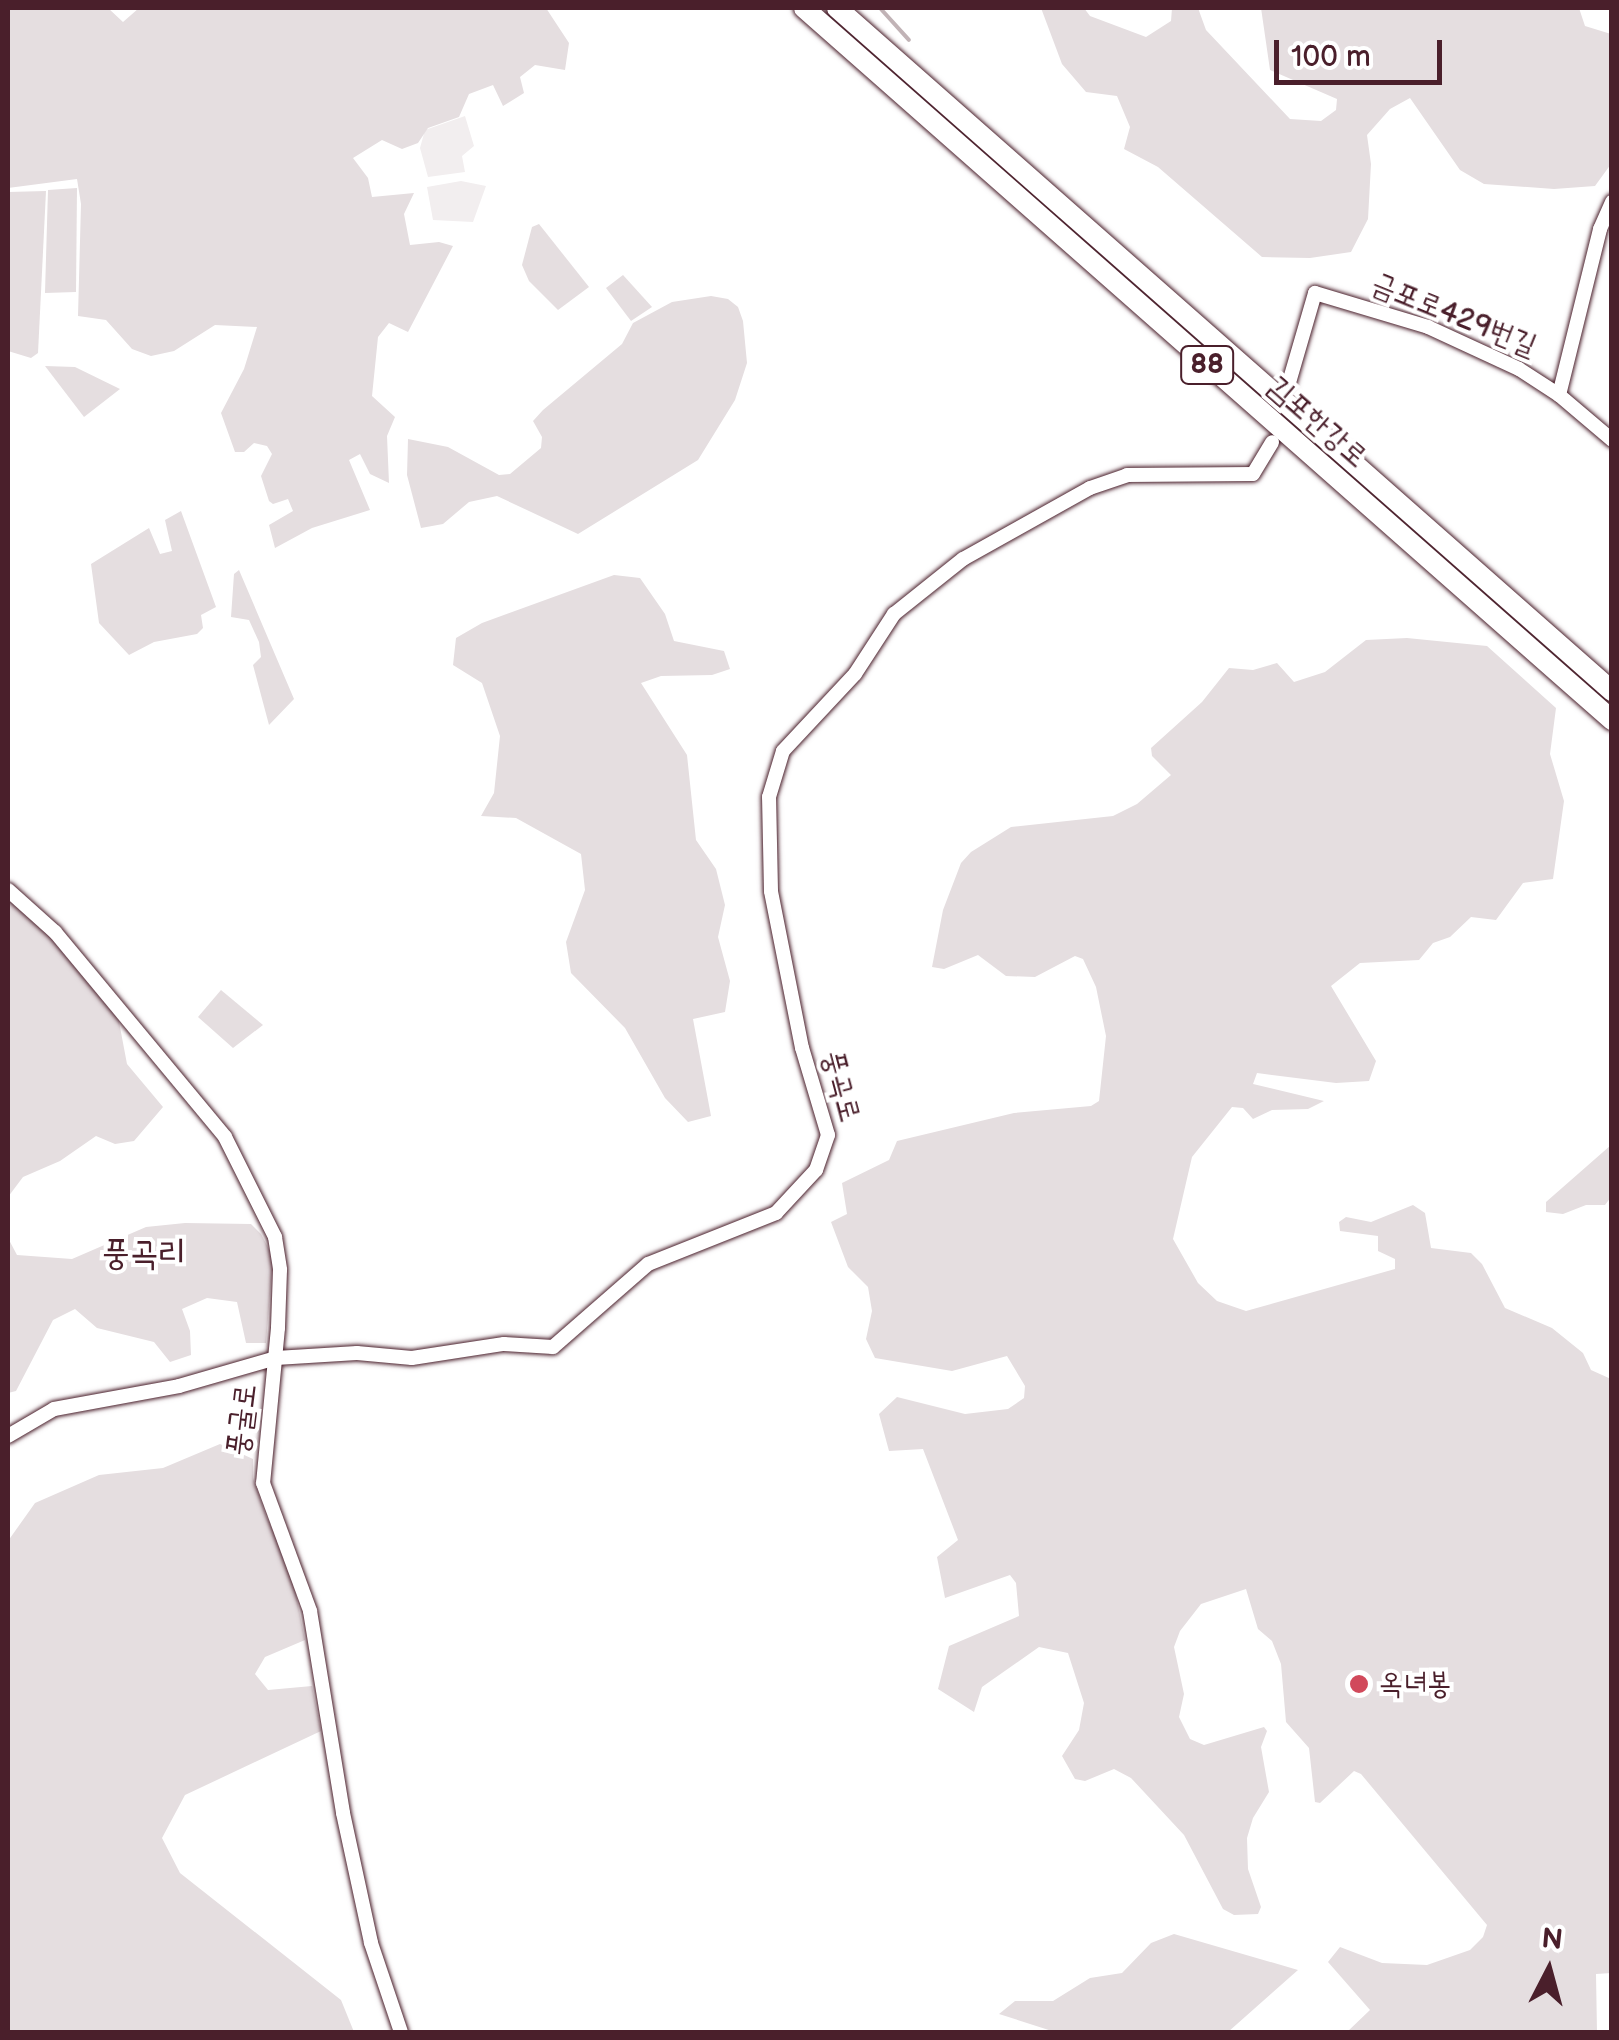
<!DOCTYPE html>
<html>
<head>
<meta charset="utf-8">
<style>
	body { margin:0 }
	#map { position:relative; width:1619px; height:2040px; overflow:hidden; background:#fff; font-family:"Balsamiq Sans","Poor Story",sans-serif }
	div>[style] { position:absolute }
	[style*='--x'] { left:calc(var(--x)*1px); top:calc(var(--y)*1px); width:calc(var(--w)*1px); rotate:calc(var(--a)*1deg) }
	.built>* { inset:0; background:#f2eeef }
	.green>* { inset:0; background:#e5dee0 }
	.stream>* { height:4px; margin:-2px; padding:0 2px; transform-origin:2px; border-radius:2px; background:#c1b3b6 }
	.roads { filter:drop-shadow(0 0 2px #4a1f2b) drop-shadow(0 0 2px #4a1f2b) }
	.minor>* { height:14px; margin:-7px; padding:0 7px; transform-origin:7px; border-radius:7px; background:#fff }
	.highway>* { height:20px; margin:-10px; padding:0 10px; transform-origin:10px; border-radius:10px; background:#fff }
	.dots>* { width:28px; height:28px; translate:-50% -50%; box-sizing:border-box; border:5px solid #fff; border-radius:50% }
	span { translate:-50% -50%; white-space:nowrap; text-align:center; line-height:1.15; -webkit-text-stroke:8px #fff; paint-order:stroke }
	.shield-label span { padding:2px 8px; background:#fff; border:2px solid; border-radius:8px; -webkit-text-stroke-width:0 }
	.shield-label { font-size:28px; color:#4a1f2b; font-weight:700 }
	.street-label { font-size:30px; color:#4a1f2b }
	.poi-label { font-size:30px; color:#4a1f2b }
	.left { translate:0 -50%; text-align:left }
	.quarter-label { font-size:35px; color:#4a1f2b }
	.frame { position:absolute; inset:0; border:10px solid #4a1f2b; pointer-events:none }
	.north { position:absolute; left:1499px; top:1920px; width:100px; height:100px; -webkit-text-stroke:8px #fff; paint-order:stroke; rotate:6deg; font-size:28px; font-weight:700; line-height:40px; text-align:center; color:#4a1f2b }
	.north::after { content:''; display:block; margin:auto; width:35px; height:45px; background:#4a1f2b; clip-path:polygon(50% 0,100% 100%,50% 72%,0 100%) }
	.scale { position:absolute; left:1274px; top:40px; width:168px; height:45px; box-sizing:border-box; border:5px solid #4a1f2b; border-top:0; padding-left:12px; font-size:30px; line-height:35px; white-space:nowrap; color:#4a1f2b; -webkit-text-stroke:8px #fff; paint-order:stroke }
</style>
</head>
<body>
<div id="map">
	<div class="built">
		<i style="clip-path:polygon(465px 116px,474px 146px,462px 156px,465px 172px,428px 177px,420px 148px,425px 130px)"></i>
		<i style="clip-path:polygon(461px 181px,486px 186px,473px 222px,433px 220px,427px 187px)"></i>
	</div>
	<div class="green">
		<i style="clip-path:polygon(8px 8px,108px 8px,123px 22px,139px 8px,546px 8px,569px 43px,565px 70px,535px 65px,520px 77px,524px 93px,503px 106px,493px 85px,469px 94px,459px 117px,428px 128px,418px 143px,402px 149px,382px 140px,353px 158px,368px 178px,372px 197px,414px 193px,404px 214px,410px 245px,439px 242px,453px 246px,408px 332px,389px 323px,378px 337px,372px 396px,395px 417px,387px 436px,389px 483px,370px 474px,360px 454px,349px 460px,370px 510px,312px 528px,275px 548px,269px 525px,293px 511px,288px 499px,273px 504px,269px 501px,261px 476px,272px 454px,267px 446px,254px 443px,244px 452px,235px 452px,221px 413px,244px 369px,257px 327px,215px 325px,174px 351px,151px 356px,132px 349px,106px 320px,78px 316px,81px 204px,77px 179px,8px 188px)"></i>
		<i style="clip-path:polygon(1041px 8px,1084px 8px,1090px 16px,1146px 37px,1171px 21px,1172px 8px,1198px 8px,1206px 30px,1290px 119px,1321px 121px,1336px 110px,1337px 99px,1270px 70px,1261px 8px,1579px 8px,1585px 26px,1611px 34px,1611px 164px,1595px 186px,1554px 189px,1484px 184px,1460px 170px,1410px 98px,1390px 109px,1367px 135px,1371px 164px,1368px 219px,1351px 252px,1310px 258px,1262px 257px,1158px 167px,1124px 149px,1130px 127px,1117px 96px,1086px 92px,1062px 64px)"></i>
		<i style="clip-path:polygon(77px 188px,76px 292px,45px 293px,48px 190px)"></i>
		<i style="clip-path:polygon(46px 191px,38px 353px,31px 358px,8px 351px,8px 192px)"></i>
		<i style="clip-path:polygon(539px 224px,589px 287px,558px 310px,529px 281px,522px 265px,532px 227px)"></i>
		<i style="clip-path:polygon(623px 275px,652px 307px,631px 321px,606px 288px)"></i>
		<i style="clip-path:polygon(711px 296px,728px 299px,738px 307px,743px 321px,747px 363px,735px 400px,698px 460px,578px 534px,497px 496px,469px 502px,443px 524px,421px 528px,407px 475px,408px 439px,448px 447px,499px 475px,510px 474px,541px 448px,542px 437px,533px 421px,543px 410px,622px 344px,633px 323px,672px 302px)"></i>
		<i style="clip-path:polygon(45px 366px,75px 367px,120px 389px,84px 417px)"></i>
		<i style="clip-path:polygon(181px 511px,216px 607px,201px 615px,203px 628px,197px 634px,154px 642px,129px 655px,99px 623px,91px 564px,149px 528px,160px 554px,172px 551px,165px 520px)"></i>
		<i style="clip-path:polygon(239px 570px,294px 699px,269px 725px,253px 665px,261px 657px,259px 642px,249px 620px,231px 617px,234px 574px)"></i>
		<i style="clip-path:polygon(614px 575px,640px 578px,665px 614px,674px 641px,724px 651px,730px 669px,712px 675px,661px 676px,641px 683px,687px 755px,696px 840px,716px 869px,725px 905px,718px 937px,730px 981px,725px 1012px,693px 1019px,711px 1116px,688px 1122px,665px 1098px,625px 1028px,571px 973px,566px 942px,585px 890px,581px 854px,516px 818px,481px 816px,494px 793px,500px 736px,482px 683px,453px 665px,456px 638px,482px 623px)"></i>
		<i style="clip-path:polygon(1407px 638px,1487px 646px,1556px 708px,1550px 754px,1564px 801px,1553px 879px,1523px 883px,1496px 920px,1471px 917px,1450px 937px,1433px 943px,1419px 960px,1360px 963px,1331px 986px,1376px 1061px,1369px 1081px,1336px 1083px,1257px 1073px,1253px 1084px,1324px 1101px,1308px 1109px,1272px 1110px,1253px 1119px,1243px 1108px,1232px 1107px,1192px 1157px,1173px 1239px,1198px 1283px,1217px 1301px,1246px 1311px,1395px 1269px,1395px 1259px,1378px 1251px,1378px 1236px,1340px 1231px,1339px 1222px,1346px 1217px,1371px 1222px,1413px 1205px,1425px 1213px,1431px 1248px,1471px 1253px,1482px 1264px,1505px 1308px,1552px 1328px,1583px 1353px,1591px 1370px,1611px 1379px,1612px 1973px,1596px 1974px,1597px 2032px,1347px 2032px,1370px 2010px,1328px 1962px,1340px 1947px,1382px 1963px,1427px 1965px,1470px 1950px,1483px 1937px,1487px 1925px,1361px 1774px,1354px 1771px,1320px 1803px,1315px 1802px,1309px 1748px,1286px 1722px,1281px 1664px,1272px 1641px,1258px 1629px,1246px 1589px,1201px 1604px,1180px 1631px,1174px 1647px,1184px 1694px,1179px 1717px,1190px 1739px,1204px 1745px,1264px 1727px,1267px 1731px,1261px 1747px,1269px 1792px,1253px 1818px,1247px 1838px,1248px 1869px,1261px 1907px,1258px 1914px,1234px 1915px,1223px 1909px,1184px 1835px,1131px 1778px,1114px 1769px,1085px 1781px,1075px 1779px,1062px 1756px,1079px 1730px,1084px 1703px,1068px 1653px,1039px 1647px,982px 1687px,974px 1712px,938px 1689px,949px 1646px,1019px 1616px,1016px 1583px,1010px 1575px,945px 1598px,937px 1557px,958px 1540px,923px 1449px,889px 1451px,879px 1414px,897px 1397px,965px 1414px,1008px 1409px,1024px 1398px,1025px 1386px,1007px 1356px,952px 1371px,875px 1358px,866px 1339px,872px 1311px,868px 1287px,848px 1267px,831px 1222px,847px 1214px,842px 1183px,889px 1160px,897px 1141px,1014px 1113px,1091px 1106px,1099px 1101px,1106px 1036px,1096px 987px,1083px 959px,1075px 956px,1035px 977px,1006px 976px,978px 955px,944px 969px,932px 967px,943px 910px,961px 863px,971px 852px,1011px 827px,1113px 816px,1137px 804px,1171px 775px,1152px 756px,1151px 748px,1202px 702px,1229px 668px,1253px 670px,1277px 663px,1294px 682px,1325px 672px,1366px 640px)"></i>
		<i style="clip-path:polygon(8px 895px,52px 935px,117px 1011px,127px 1064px,163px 1107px,134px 1141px,115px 1144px,96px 1136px,60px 1161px,23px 1177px,8px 1197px)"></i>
		<i style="clip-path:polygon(221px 990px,263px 1025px,233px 1048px,198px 1017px)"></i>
		<i style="clip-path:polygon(1611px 1145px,1611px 1197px,1605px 1205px,1586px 1205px,1563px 1214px,1546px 1212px,1546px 1202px)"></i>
		<i style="clip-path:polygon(185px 1223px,251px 1224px,261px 1234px,273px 1257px,266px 1343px,246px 1343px,237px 1302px,207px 1298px,182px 1309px,190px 1331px,191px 1355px,170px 1362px,154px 1342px,97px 1328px,75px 1309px,53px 1320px,16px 1391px,8px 1393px,8px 1238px,17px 1255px,72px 1259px,146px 1227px)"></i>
		<i style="clip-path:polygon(220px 1444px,253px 1459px,253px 1478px,266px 1516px,291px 1570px,305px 1640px,265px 1657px,255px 1674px,268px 1690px,312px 1686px,321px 1731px,185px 1795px,162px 1838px,180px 1873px,341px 2000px,354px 2032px,8px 2032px,8px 1541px,35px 1503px,99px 1475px,163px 1468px)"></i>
		<i style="clip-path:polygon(1174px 1934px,1298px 1970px,1228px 2032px,1055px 2032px,999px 2014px,1015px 2001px,1053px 2001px,1090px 1978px,1122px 1973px,1151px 1943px)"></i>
	</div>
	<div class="stream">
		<i style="--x:880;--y:8;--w:43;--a:47.8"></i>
	</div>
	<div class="roads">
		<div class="minor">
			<i style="--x:1288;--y:386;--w:97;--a:-73.8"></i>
			<i style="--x:1315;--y:293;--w:118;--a:16.7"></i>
			<i style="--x:1428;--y:327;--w:100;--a:24.8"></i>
			<i style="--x:1519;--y:369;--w:48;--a:33"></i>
			<i style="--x:1559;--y:395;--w:70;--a:40.3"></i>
			<i style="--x:1559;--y:395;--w:171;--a:-76.1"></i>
			<i style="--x:1600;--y:229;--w:30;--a:-66"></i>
			<i style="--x:8;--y:890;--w:63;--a:41.8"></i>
			<i style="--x:55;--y:932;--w:266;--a:50.3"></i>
			<i style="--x:225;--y:1137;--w:112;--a:63.4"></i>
			<i style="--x:275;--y:1237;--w:33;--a:81"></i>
			<i style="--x:280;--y:1270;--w:58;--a:92"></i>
			<i style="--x:278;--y:1328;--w:156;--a:95.5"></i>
			<i style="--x:263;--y:1483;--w:136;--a:69.8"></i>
			<i style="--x:310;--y:1611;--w:205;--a:80.7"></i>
			<i style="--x:343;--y:1813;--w:133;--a:77.8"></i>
			<i style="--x:371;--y:1943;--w:94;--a:71.4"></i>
			<i style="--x:8;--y:1436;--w:53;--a:-30.4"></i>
			<i style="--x:54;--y:1409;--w:127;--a:-10.4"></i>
			<i style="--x:179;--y:1386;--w:101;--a:-16.1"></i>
			<i style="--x:276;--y:1358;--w:81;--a:-3.5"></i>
			<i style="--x:357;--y:1353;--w:55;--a:5.2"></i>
			<i style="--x:412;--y:1358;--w:93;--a:-8.7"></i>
			<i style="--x:504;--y:1344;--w:49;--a:3.5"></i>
			<i style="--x:553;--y:1347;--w:126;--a:-41.1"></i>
			<i style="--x:648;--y:1264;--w:138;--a:-21.7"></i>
			<i style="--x:776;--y:1213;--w:59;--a:-47.1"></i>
			<i style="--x:816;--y:1170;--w:37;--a:-71"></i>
			<i style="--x:828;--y:1135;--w:91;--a:-106.6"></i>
			<i style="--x:802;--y:1048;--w:160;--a:-101.2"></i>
			<i style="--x:771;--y:891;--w:94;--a:-91.2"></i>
			<i style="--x:769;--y:797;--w:48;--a:-73.1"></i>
			<i style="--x:783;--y:751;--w:105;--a:-46.9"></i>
			<i style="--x:855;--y:674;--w:72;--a:-57"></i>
			<i style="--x:894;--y:614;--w:88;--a:-38.6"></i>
			<i style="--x:963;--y:559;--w:145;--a:-29.2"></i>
			<i style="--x:1090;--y:488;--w:39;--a:-19"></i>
			<i style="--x:1127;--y:475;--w:126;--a:-0.5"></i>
			<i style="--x:1253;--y:474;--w:37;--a:-59"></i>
		</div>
		<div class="highway">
			<i style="--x:804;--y:8;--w:1077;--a:41.39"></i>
			<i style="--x:837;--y:8;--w:1033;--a:41.39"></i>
		</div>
	</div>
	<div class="dots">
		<i style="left:1359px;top:1684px;background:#d1495b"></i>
	</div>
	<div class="shield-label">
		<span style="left:1207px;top:365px">88</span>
	</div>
	<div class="street-label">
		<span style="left:1454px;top:315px;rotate:22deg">금포로429번길</span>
		<span style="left:1317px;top:422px;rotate:41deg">김포한강로</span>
		<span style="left:841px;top:1086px;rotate:75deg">풍곡로</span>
		<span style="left:242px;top:1420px;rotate:-83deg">풍굴로</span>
	</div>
	<div class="poi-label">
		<span class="left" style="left:1379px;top:1684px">옥녀봉</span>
	</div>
	<div class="quarter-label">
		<span style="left:144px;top:1254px">풍곡리</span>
	</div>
	<div class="frame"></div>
	<div class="north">N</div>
	<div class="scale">100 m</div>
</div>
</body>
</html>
